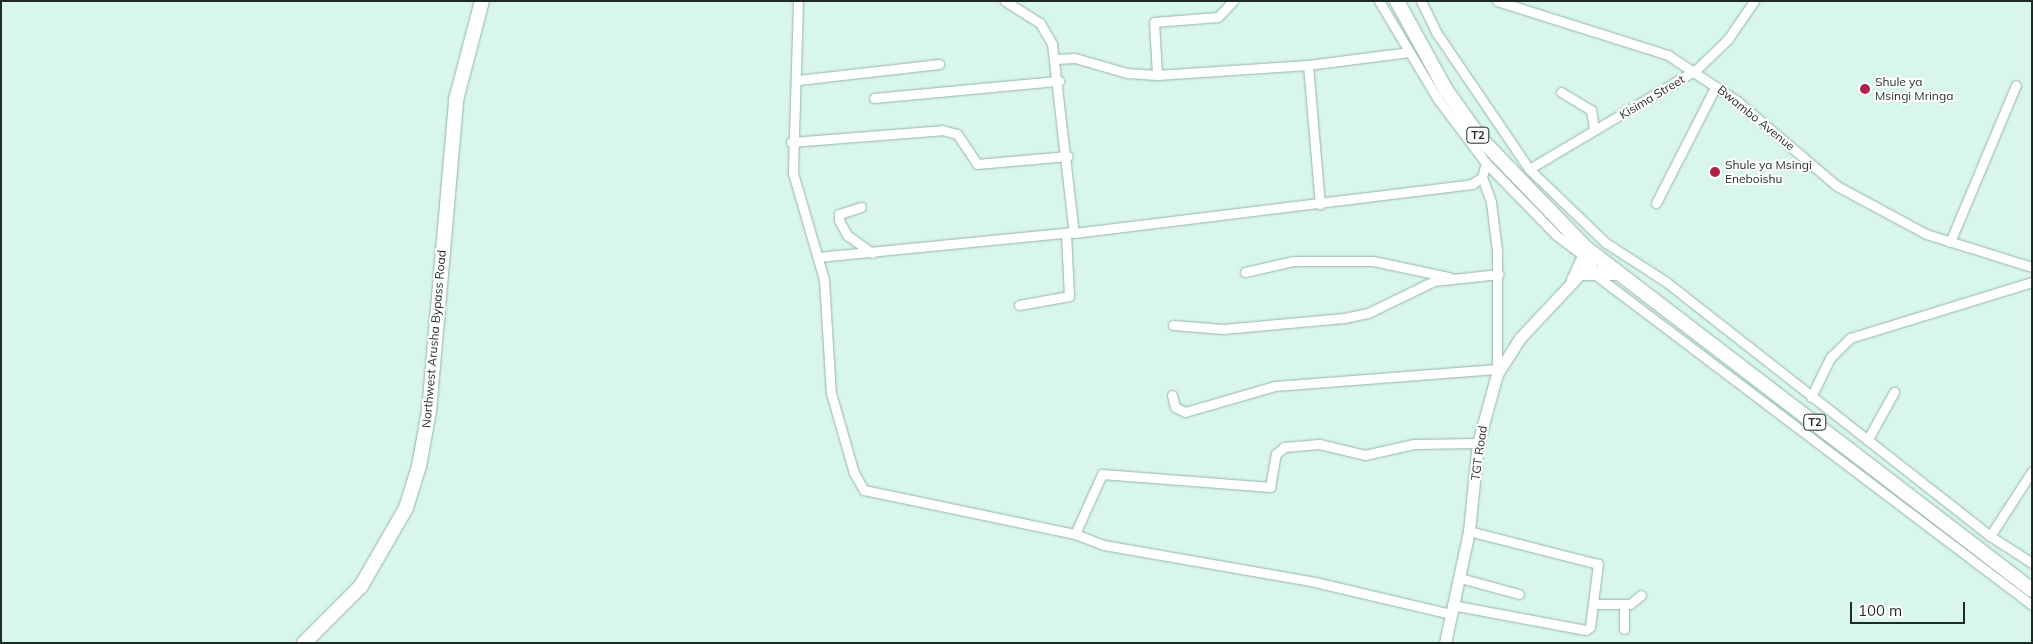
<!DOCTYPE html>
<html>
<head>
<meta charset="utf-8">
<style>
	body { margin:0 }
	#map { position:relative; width:2033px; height:644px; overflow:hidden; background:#d8f6ec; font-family:Mulish,sans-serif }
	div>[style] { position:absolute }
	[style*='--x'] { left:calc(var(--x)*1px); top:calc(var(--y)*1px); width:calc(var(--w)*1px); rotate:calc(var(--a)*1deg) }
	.roads { filter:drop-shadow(0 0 1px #97b4aa) drop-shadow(0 0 1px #97b4aa) }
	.minor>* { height:9px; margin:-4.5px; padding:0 4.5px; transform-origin:4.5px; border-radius:4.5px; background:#fff }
	.tertiary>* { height:11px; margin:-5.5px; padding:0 5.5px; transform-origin:5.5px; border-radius:5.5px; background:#fff }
	.primary>* { height:14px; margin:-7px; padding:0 7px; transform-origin:7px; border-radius:7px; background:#fff }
	.trunk>* { height:14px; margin:-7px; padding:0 7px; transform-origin:7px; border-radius:7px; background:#fff }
	.dots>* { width:14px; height:14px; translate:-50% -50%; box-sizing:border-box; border:2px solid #fff; border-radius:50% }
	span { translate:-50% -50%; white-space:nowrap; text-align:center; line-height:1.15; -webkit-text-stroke:4px #fff; paint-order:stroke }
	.shield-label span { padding:1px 4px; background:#fff; border:1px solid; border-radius:4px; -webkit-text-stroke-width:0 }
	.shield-label { font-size:11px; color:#1f2a26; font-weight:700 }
	.poi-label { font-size:12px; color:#1f2a26 }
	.left { translate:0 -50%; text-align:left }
	.street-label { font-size:12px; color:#1f2a26 }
	.frame { position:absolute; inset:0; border:2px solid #1f2a26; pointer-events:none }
	.scale { position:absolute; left:1850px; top:602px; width:115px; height:22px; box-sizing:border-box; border:2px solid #1f2a26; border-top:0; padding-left:6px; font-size:15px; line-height:18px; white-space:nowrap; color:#1f2a26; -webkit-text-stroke:4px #fff; paint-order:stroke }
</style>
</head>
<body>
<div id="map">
	<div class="roads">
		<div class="minor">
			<i style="--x:798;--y:1;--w:172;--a:91.7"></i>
			<i style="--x:793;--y:173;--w:111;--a:73.8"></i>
			<i style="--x:824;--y:280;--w:113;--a:86.5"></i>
			<i style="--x:831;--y:393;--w:83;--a:74"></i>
			<i style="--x:854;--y:473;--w:20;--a:60"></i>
			<i style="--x:864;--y:490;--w:216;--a:11.8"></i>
			<i style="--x:1075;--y:534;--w:31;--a:21"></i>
			<i style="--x:1104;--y:545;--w:214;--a:9.9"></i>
			<i style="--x:1315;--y:582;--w:139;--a:13.3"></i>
			<i style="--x:1005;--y:1;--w:41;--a:32.2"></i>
			<i style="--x:1040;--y:23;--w:24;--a:60"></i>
			<i style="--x:1052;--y:44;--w:190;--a:83.4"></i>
			<i style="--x:1074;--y:233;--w:401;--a:-7"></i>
			<i style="--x:1472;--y:184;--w:12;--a:-35"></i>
			<i style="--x:1482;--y:177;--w:15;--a:-74"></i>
			<i style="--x:1379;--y:1;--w:113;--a:59.1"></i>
			<i style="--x:1437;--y:98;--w:81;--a:53"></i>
			<i style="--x:1486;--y:163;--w:100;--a:45.8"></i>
			<i style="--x:1556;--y:235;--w:34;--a:37"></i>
			<i style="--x:1421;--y:1;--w:34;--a:64"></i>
			<i style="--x:1436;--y:32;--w:166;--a:55.8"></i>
			<i style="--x:1529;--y:169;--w:107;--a:43.9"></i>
			<i style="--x:1606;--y:243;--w:70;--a:32.8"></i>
			<i style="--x:1665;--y:281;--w:413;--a:38.1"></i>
			<i style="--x:1990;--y:536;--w:50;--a:32.7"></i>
			<i style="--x:1497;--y:1;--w:179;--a:17.5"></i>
			<i style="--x:1668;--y:55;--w:83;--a:33.7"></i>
			<i style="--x:1737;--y:101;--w:131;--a:40.4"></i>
			<i style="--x:1837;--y:186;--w:101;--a:28.3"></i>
			<i style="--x:1926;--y:234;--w:111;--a:17.3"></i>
			<i style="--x:1056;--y:59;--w:19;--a:-3"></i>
			<i style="--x:1075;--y:58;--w:54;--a:16.1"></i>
			<i style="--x:1127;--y:73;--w:30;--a:4"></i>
			<i style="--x:1157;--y:75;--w:151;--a:-3.8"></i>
			<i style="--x:1308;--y:65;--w:102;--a:-7.3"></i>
			<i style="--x:1308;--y:65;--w:140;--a:85.1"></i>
			<i style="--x:1157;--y:75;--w:53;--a:-93.2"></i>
			<i style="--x:1154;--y:22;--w:64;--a:-4.5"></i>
			<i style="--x:1218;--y:17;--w:22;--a:-47"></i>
			<i style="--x:798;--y:80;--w:142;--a:-6.5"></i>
			<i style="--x:1561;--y:92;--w:35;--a:31"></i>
			<i style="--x:1591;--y:110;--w:19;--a:81"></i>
			<i style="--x:874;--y:98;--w:186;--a:-5.3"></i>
			<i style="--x:791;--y:142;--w:151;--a:-4.5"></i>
			<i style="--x:942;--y:130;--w:16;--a:15"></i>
			<i style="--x:957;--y:134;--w:36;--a:56"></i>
			<i style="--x:977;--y:164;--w:91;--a:-5"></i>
			<i style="--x:1529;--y:169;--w:194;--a:-30.7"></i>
			<i style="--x:1696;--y:70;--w:45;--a:-44.1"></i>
			<i style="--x:1728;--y:39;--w:46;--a:-55.6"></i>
			<i style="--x:1482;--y:177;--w:27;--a:70"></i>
			<i style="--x:1491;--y:202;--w:49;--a:83"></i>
			<i style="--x:1497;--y:251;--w:123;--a:90"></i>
			<i style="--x:1656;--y:203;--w:131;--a:-62.9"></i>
			<i style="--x:861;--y:207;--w:23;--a:162"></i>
			<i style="--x:839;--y:214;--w:6;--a:90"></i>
			<i style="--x:839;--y:220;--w:17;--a:62"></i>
			<i style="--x:847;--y:235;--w:31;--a:36"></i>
			<i style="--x:1950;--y:242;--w:170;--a:-67.2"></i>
			<i style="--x:818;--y:257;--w:256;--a:-5.6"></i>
			<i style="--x:1245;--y:272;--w:49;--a:-12.9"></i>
			<i style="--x:1293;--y:261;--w:80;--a:0"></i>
			<i style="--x:1373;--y:261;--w:78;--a:11.9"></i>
			<i style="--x:1593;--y:273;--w:550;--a:37.1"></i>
			<i style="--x:1019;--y:305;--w:51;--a:-10.2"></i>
			<i style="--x:1069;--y:296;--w:63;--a:-92.7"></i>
			<i style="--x:1173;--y:325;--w:50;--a:4.6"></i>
			<i style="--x:1223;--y:329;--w:121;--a:-5.2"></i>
			<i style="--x:1344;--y:318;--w:25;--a:-12"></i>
			<i style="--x:1368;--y:313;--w:73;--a:-25.9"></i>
			<i style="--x:1434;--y:281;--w:65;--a:-6.1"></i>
			<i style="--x:1172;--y:395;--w:12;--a:76"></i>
			<i style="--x:1175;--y:407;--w:11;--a:27"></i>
			<i style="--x:1185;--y:412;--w:94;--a:-16.1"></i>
			<i style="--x:1275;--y:386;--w:222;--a:-4.4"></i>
			<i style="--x:1811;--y:397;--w:43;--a:-64"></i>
			<i style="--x:1830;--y:358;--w:28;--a:-45"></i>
			<i style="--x:1850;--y:338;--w:190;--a:-17.1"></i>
			<i style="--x:1868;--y:439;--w:54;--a:-61"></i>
			<i style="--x:1075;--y:534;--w:66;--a:-65.8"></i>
			<i style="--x:1102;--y:474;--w:169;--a:4.4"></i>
			<i style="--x:1270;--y:487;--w:34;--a:-80"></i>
			<i style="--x:1276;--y:454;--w:11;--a:-41"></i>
			<i style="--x:1284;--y:447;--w:35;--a:-5"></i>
			<i style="--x:1319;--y:444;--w:47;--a:13.4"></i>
			<i style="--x:1365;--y:455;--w:50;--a:-12.7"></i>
			<i style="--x:1414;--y:444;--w:64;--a:-0.9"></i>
			<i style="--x:1990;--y:536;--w:77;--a:-57.1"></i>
			<i style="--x:1460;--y:578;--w:61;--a:15.2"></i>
			<i style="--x:1594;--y:604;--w:36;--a:0"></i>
			<i style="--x:1630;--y:604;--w:14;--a:-39"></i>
			<i style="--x:1452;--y:605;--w:136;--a:10.6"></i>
			<i style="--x:1586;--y:630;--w:5;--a:-37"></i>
			<i style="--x:1590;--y:627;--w:64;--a:-82.8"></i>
			<i style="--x:1598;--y:564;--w:133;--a:-165.7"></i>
			<i style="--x:1624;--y:605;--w:24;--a:90"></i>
		</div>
		<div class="tertiary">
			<i style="--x:1572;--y:280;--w:35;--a:-66"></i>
			<i style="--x:1445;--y:643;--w:115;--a:-77.9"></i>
			<i style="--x:1469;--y:531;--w:88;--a:-84.2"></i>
			<i style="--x:1478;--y:443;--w:72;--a:-74.6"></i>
			<i style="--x:1497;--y:374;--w:43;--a:-57.4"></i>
			<i style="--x:1520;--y:338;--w:111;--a:-46.8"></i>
		</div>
		<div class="primary">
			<i style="--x:304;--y:643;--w:81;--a:-45"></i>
			<i style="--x:361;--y:586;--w:90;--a:-60"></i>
			<i style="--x:406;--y:508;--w:44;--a:-72.8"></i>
			<i style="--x:419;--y:466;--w:56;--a:-79.7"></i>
			<i style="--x:429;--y:411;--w:312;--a:-85"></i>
			<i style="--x:456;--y:100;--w:102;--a:-75.3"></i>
		</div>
		<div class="trunk">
			<i style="--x:1397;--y:1;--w:102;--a:61.2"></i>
			<i style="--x:1446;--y:90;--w:59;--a:54.7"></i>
			<i style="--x:1480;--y:138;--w:153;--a:46.1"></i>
			<i style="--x:1586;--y:248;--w:562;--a:37.48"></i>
			<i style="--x:1583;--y:273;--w:33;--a:0"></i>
		</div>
	</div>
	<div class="dots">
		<i style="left:1865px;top:89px;background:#b3214a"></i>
		<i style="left:1715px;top:172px;background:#b3214a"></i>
	</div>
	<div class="shield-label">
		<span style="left:1478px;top:135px">T2</span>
		<span style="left:1815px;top:422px">T2</span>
	</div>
	<div class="poi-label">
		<span class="left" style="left:1875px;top:89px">Shule ya<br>Msingi Mringa</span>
		<span class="left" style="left:1725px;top:172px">Shule ya Msingi<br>Eneboishu</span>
	</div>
	<div class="street-label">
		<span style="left:1652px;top:97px;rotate:-31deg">Kisima Street</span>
		<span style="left:1756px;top:118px;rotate:39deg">Bwambo Avenue</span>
		<span style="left:434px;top:339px;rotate:-85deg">Northwest Arusha Bypass Road</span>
		<span style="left:1479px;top:453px;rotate:-82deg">TGT Road</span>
	</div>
	<div class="frame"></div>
	<div class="scale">100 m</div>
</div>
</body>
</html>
